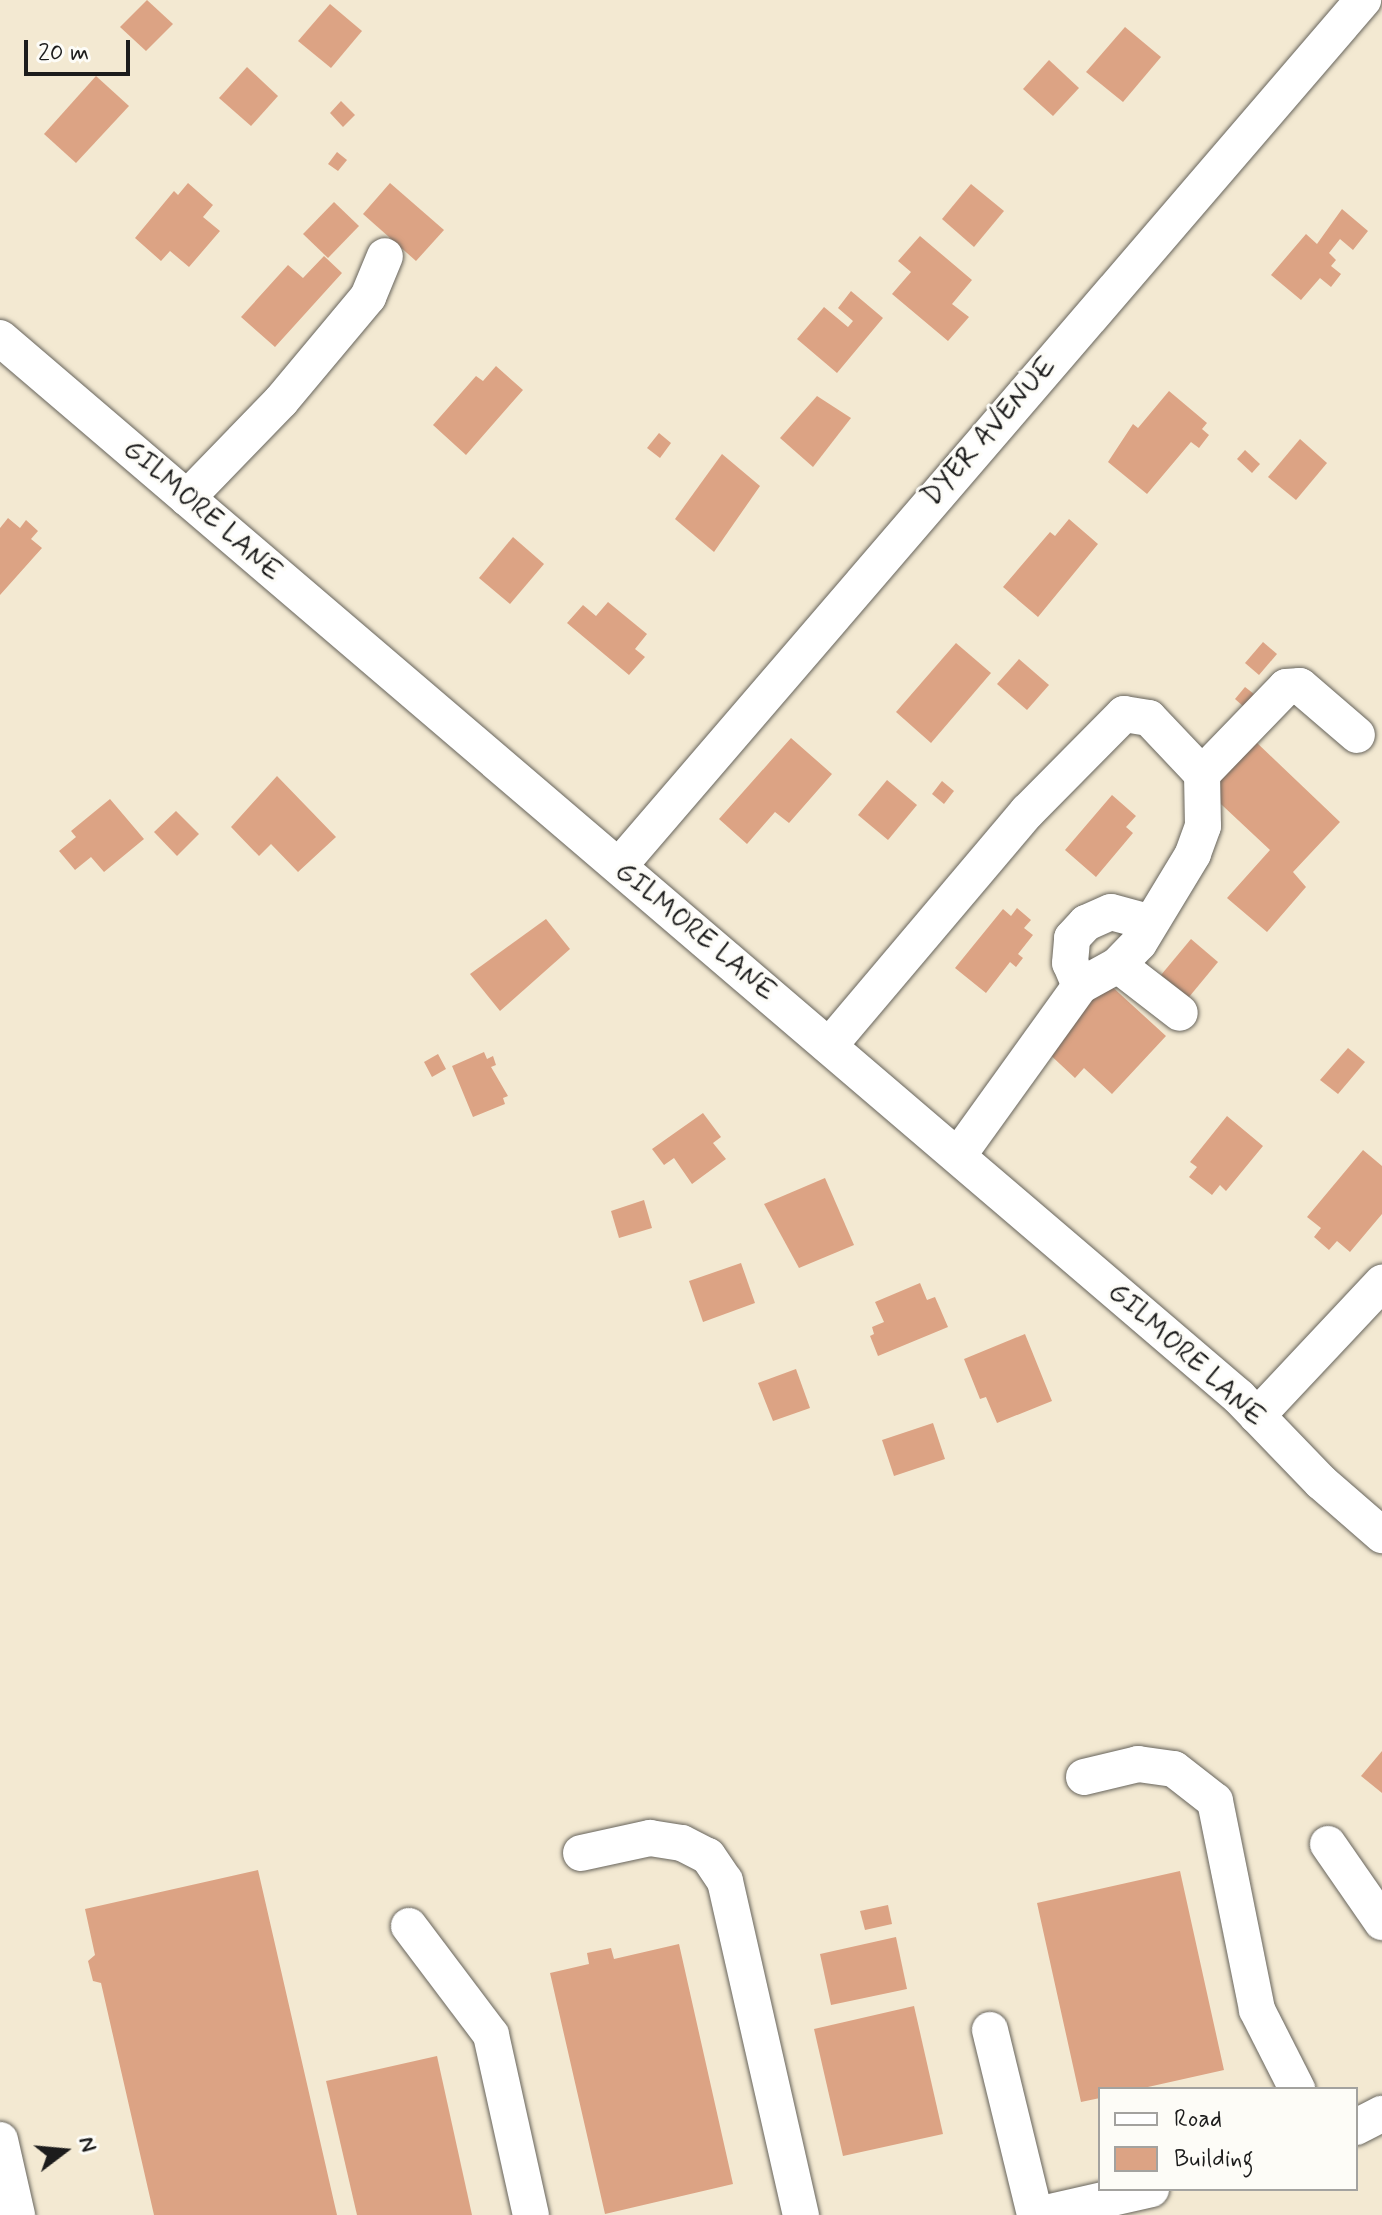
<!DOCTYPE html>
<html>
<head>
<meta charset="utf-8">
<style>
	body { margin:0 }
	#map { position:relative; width:1382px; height:2215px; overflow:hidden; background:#f3e9d2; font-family:Mynerve,sans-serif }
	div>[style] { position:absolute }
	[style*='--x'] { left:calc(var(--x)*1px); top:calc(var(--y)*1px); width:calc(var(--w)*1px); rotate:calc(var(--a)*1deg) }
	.building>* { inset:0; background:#dca384 }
	.roads { filter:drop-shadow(0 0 2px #67645c) drop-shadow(0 0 2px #67645c) }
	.minor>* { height:36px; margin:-18px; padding:0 18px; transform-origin:18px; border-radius:18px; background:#fff }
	span { translate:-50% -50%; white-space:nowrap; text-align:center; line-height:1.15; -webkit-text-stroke:6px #fdfcf7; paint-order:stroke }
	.street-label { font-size:28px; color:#1c1c1c }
	.legend { position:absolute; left:1098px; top:2087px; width:260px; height:104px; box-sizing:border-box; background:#fdfcf7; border:2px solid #a3a29f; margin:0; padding:10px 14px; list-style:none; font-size:24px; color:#1c1c1c }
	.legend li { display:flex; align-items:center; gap:16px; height:40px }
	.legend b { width:40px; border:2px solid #a3a29f }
	.north { position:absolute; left:24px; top:2111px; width:80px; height:80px; -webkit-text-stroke:6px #fdfcf7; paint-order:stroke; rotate:74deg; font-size:22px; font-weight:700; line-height:32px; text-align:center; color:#1c1c1c }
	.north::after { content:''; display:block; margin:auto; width:28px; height:36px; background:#1c1c1c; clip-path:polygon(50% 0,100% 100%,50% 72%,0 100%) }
	.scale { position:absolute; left:24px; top:40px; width:106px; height:36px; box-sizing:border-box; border:4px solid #1c1c1c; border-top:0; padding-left:10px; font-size:24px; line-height:28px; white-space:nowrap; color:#1c1c1c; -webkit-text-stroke:6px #fdfcf7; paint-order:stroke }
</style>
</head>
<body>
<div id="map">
	<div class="building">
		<i style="clip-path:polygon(147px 0,173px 24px,146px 51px,120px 27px)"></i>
		<i style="clip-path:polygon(330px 4px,362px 31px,331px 68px,298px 41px)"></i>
		<i style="clip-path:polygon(1125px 27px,1161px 57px,1123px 102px,1086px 72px)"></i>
		<i style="clip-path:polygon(1049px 60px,1079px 88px,1053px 116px,1023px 89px)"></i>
		<i style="clip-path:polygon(247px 67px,278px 96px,251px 126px,219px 98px)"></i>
		<i style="clip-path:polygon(96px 76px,129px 106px,76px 163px,44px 134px)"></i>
		<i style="clip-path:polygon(341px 101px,355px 115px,343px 127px,330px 113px)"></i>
		<i style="clip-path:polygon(337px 152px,347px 160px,338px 171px,328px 164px)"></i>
		<i style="clip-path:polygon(188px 183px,213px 205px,203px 217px,220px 231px,189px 267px,170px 251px,161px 261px,135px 238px,174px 191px,178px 195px)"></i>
		<i style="clip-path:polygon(390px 183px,444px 230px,416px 261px,363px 214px)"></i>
		<i style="clip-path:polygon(971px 184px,1004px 211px,974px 247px,942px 219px)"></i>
		<i style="clip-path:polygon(334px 202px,359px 226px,328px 258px,303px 234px)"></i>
		<i style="clip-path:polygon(1342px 209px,1368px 231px,1353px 250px,1340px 239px,1329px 253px,1336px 260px,1331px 266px,1341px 274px,1331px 287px,1320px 278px,1301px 300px,1271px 275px,1306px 234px,1317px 244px)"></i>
		<i style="clip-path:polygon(920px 236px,972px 280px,952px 304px,969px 317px,948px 341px,892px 294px,911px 272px,898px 261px)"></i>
		<i style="clip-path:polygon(324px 256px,342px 273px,275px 347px,241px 317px,288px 265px,303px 278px)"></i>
		<i style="clip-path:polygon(851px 291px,883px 318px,837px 373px,797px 339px,824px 307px,848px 327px,853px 321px,838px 308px)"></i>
		<i style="clip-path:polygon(496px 366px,523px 390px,466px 455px,433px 425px,476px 376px,483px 381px)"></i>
		<i style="clip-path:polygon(1169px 391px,1207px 423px,1202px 429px,1209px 435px,1199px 448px,1191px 442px,1147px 494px,1108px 462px,1133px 424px,1138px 428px)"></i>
		<i style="clip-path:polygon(817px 396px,851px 418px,813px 467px,780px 438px)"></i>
		<i style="clip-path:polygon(659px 433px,671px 443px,660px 458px,647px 448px)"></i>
		<i style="clip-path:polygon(1300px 439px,1327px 463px,1296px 500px,1268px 477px)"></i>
		<i style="clip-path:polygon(1245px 450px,1260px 464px,1252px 473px,1237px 459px)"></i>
		<i style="clip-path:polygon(722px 454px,760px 486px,714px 552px,675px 519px)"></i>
		<i style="clip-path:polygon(8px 518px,20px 528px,26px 520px,38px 531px,31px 539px,42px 548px,0 595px,0 528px)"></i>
		<i style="clip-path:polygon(1069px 519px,1098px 544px,1038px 617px,1003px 587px,1050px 532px,1055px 536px)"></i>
		<i style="clip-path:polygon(513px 537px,544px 564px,510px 604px,479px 578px)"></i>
		<i style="clip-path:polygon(608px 602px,647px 634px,635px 649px,645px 657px,629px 675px,567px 623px,583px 605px,596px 616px)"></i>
		<i style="clip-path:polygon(1263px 642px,1277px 654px,1259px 675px,1245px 663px)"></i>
		<i style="clip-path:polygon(956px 643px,991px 673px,931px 743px,896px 712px)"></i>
		<i style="clip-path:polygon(1019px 659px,1049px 685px,1027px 710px,997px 684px)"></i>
		<i style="clip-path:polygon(1245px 687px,1254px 694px,1244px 707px,1235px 699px)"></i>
		<i style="clip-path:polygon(791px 738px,832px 774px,789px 823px,775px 812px,747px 844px,719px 819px)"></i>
		<i style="clip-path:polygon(1255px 741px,1340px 822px,1293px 872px,1306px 887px,1267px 932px,1227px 898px,1270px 850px,1207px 791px)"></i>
		<i style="clip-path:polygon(277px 776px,336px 837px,298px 872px,271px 844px,259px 856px,231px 827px)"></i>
		<i style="clip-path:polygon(887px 780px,917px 805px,888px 840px,858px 815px)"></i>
		<i style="clip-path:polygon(942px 781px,954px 791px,944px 804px,932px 794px)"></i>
		<i style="clip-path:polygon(1112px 795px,1136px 816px,1126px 827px,1133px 833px,1096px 877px,1065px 850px)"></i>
		<i style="clip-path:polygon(110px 799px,144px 839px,104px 872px,91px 857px,75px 870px,59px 851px,76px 837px,71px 831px)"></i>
		<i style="clip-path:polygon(176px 811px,199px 834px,177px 856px,154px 832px)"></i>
		<i style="clip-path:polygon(1017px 908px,1031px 920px,1024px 928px,1033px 935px,1018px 954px,1023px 958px,1016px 967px,1010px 962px,986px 993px,955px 968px,1003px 909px,1011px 916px)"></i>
		<i style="clip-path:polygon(546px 919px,570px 949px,500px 1011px,470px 974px)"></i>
		<i style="clip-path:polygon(1191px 939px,1218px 962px,1189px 997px,1161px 975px)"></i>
		<i style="clip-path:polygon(1108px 983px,1166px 1036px,1112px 1094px,1084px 1068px,1075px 1078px,1045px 1050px)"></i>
		<i style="clip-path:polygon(1348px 1048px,1365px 1062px,1338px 1094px,1320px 1080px)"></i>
		<i style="clip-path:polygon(484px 1052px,487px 1059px,493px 1056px,496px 1065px,491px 1067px,508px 1096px,503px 1098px,505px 1104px,473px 1117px,452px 1066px)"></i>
		<i style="clip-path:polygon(438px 1054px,446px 1069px,432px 1077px,424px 1062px)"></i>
		<i style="clip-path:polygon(703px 1113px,721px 1137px,713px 1143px,726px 1159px,692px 1184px,674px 1158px,664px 1165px,652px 1149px)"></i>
		<i style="clip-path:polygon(1227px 1116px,1263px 1146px,1226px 1191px,1220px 1185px,1212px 1195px,1189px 1177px,1197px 1167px,1190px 1162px)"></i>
		<i style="clip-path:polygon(1363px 1150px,1382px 1166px,1382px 1214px,1350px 1252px,1337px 1241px,1329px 1250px,1314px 1237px,1321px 1228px,1307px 1217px)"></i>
		<i style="clip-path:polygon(825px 1178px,854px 1245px,799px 1268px,764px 1204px)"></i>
		<i style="clip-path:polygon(644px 1200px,652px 1228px,619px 1238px,611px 1211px)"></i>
		<i style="clip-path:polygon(741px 1263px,755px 1303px,703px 1322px,689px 1281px)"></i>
		<i style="clip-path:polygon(920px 1283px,927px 1300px,935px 1297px,948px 1327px,878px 1356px,870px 1336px,874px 1334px,872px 1327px,884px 1322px,875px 1302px)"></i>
		<i style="clip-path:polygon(1025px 1334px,1052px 1401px,997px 1423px,986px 1397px,980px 1399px,964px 1359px)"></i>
		<i style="clip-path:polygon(796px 1369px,810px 1408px,773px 1421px,758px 1383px)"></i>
		<i style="clip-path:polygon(933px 1423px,945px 1459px,894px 1476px,882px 1440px)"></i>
		<i style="clip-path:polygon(1382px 1751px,1382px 1793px,1361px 1776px)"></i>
		<i style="clip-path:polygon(258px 1870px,337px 2215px,154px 2215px,101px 1983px,93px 1981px,88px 1961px,95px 1955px,85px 1909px)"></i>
		<i style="clip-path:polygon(1180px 1871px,1224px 2070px,1139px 2089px,1100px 2089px,1100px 2098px,1081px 2102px,1037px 1903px)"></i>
		<i style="clip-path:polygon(888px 1905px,892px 1924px,865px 1930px,860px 1911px)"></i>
		<i style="clip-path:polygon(896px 1937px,907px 1989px,831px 2005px,820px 1954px)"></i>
		<i style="clip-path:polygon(679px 1944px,733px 2184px,605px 2214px,550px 1973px,589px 1964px,587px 1953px,611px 1948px,614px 1959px)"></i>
		<i style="clip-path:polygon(914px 2006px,943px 2134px,843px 2156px,814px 2029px)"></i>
		<i style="clip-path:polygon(437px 2056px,472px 2215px,357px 2215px,326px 2081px)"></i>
	</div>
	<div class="roads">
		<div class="minor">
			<i style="--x:0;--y:338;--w:1630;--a:40.52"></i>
			<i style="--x:1239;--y:1397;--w:118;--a:46"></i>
			<i style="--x:1321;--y:1482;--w:81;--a:41"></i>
			<i style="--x:187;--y:498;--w:135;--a:-45.9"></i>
			<i style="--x:281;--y:401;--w:136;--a:-50.1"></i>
			<i style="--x:368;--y:297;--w:44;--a:-67.5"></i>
			<i style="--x:1202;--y:774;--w:121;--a:-46"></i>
			<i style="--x:1286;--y:687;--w:14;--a:-4"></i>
			<i style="--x:1300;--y:686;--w:75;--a:40.7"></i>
			<i style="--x:619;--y:866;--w:1142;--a:-49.33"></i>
			<i style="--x:1118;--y:965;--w:78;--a:37.7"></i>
			<i style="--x:1080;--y:986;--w:25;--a:-113"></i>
			<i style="--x:1070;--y:963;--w:25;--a:-85"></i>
			<i style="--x:1072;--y:938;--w:21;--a:-47"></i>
			<i style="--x:1086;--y:923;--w:27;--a:-24"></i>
			<i style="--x:1111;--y:912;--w:39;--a:15"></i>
			<i style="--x:829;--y:1046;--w:307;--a:-49.8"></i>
			<i style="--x:1027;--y:812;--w:138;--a:-45.3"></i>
			<i style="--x:1124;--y:714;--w:25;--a:9"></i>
			<i style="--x:1149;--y:718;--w:77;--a:46.6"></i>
			<i style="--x:1202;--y:774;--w:52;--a:88.9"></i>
			<i style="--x:1203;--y:826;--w:30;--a:110"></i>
			<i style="--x:1193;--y:854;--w:104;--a:121.2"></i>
			<i style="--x:1139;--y:943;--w:30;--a:134"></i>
			<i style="--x:1118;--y:965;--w:43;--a:151.1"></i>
			<i style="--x:1080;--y:986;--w:209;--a:125.7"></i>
			<i style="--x:1257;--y:1416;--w:183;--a:-46.8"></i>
			<i style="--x:1084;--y:1777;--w:56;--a:-13.5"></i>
			<i style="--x:1138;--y:1764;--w:36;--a:8"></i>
			<i style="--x:1174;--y:1769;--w:52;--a:38"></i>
			<i style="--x:1215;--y:1801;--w:213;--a:78.6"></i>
			<i style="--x:1257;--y:2010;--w:89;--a:63.1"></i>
			<i style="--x:1328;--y:1844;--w:95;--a:55.3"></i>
			<i style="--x:581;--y:1853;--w:71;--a:-12.3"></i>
			<i style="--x:650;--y:1838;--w:32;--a:9"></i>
			<i style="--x:682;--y:1843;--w:29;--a:27"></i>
			<i style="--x:708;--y:1856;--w:30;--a:56"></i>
			<i style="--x:725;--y:1881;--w:343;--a:77.2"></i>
			<i style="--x:409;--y:1926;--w:136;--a:53"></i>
			<i style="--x:491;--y:2035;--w:184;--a:77.5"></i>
			<i style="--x:990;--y:2030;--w:190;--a:76.3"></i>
			<i style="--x:1356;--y:2127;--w:29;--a:-27"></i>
			<i style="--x:0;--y:2140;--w:77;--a:77.2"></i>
			<i style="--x:1037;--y:2215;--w:117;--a:-12.8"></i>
		</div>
	</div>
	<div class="street-label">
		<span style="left:990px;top:432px;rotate:-49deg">DYER AVENUE</span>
		<span style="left:202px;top:511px;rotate:41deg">GILMORE LANE</span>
		<span style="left:695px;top:932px;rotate:40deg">GILMORE LANE</span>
		<span style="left:1186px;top:1355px;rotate:42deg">GILMORE LANE</span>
	</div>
	<ul class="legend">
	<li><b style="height:10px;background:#fff"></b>Road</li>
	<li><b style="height:22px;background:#dca384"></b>Building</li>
	</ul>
	<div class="north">N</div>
	<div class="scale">20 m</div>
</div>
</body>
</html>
